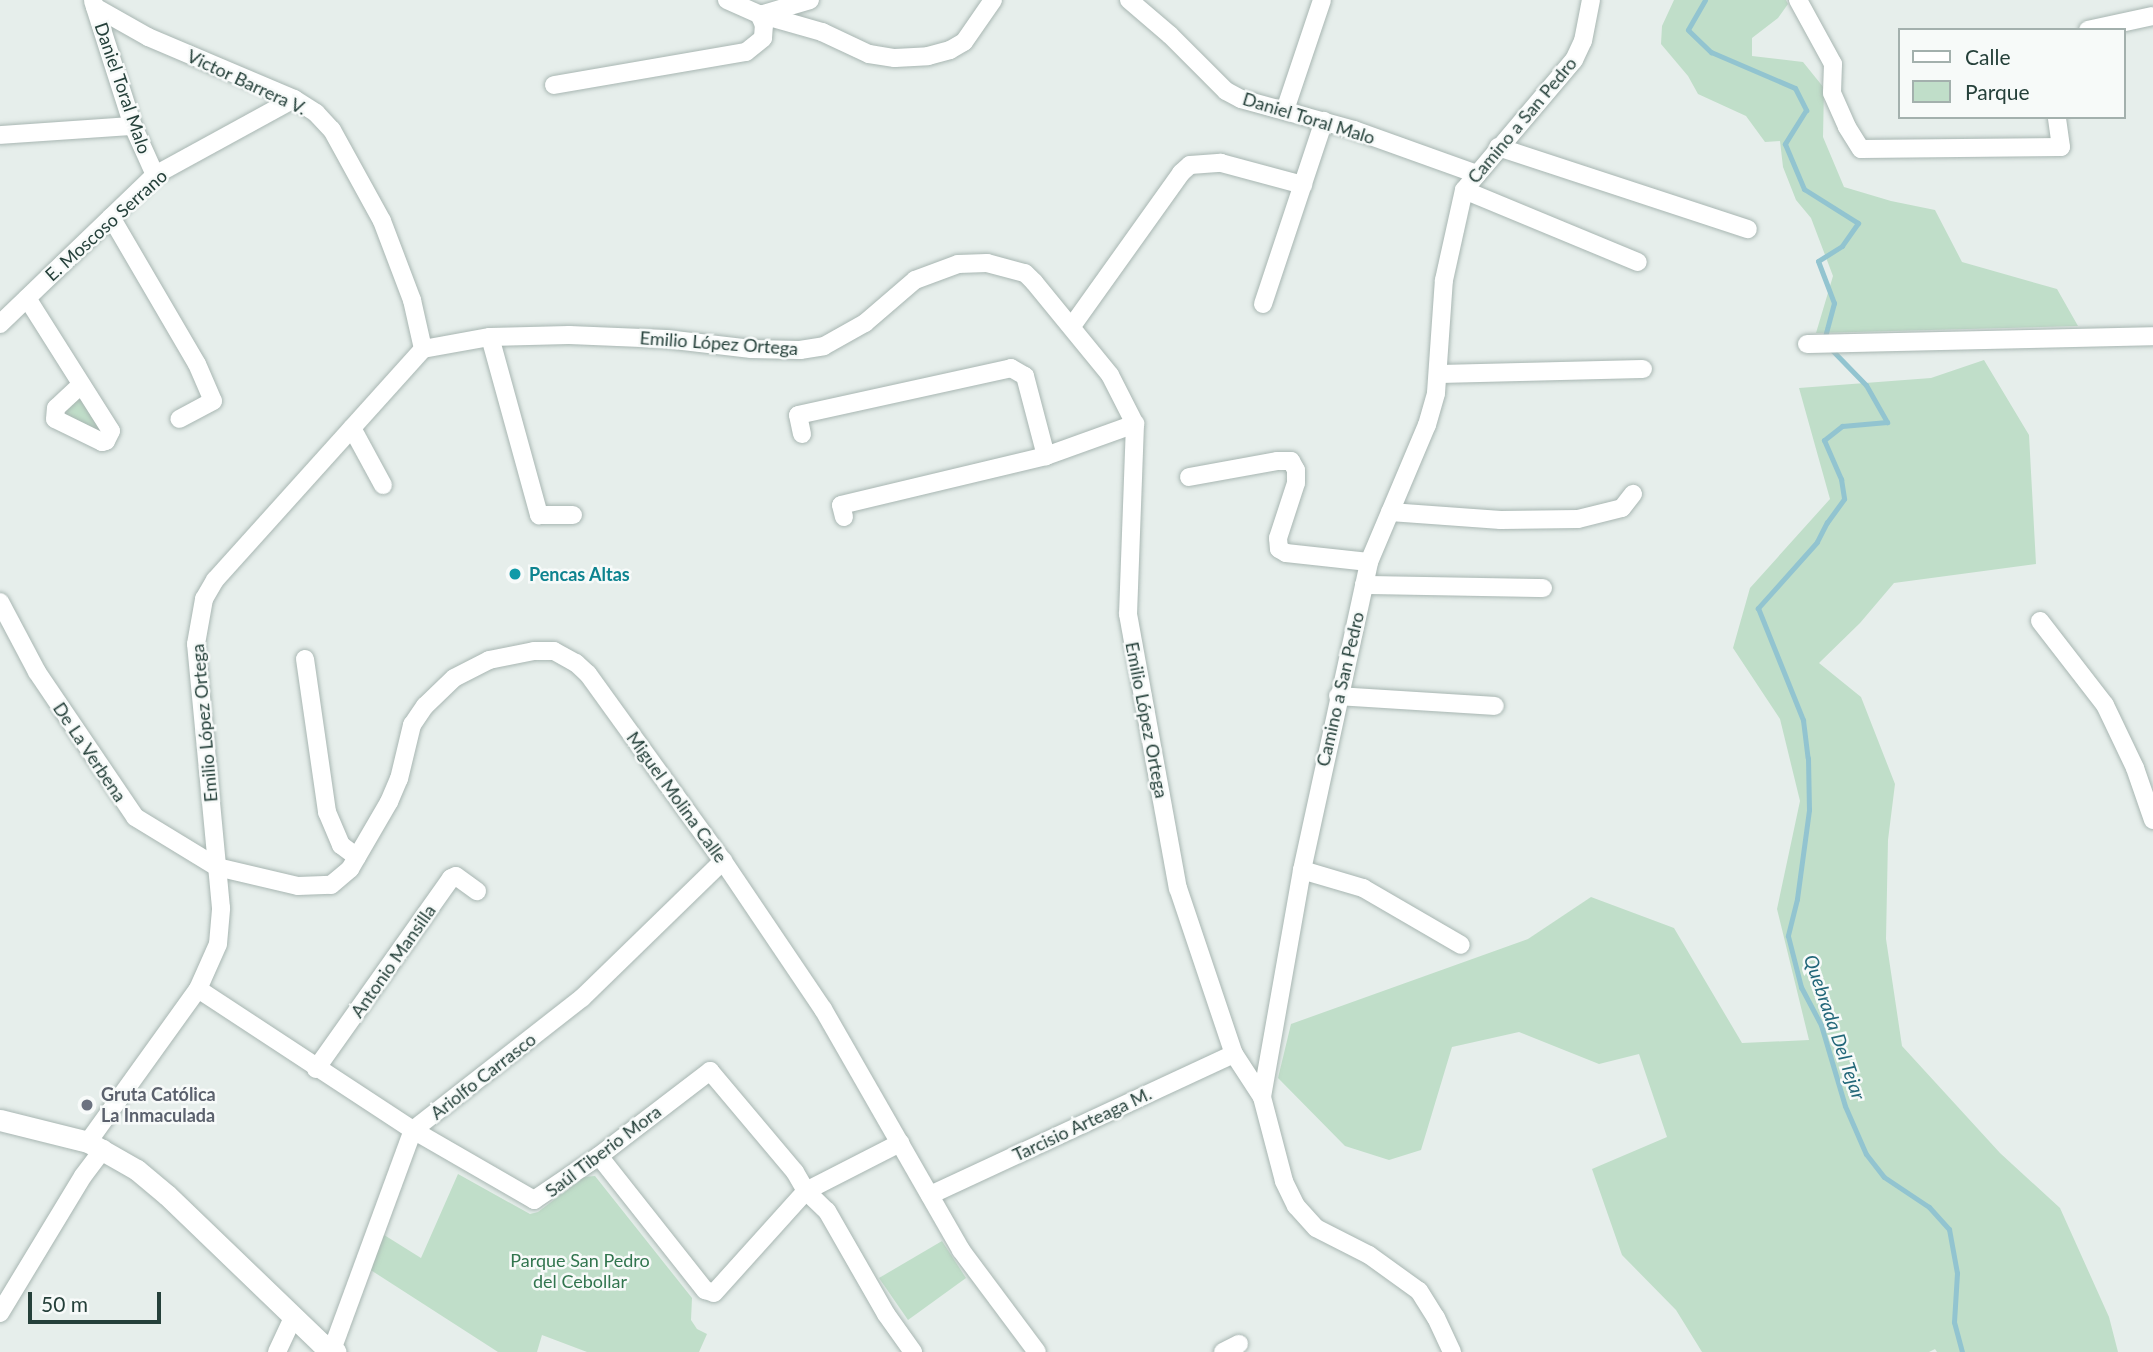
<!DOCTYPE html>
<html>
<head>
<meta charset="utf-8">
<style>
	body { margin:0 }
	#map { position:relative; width:2153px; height:1352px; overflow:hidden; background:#e6eeeb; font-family:Lato,sans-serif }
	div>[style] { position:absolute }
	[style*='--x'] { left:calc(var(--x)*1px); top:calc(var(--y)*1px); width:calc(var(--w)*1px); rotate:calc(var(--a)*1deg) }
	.green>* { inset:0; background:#c0dec9 }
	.stream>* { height:5px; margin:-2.5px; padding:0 2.5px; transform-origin:2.5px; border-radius:2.5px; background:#92c4d0 }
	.roads { filter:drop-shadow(0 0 2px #a8b6b2) drop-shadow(0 0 2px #a8b6b2) }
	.street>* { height:18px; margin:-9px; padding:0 9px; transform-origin:9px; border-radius:9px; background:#fff }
	.secondary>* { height:21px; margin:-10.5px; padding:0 10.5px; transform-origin:10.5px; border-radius:10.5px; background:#fff }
	.dots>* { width:19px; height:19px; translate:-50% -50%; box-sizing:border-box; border:4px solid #f7faf9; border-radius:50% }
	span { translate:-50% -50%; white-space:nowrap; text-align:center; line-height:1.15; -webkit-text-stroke:5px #f7faf9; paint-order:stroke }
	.street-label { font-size:18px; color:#25403a }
	.culture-label { font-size:18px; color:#0d838f; font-weight:700 }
	.left { translate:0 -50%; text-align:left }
	.worship-label { font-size:18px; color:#5b616d; font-weight:700 }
	.park-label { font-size:18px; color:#31754e }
	.water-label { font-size:19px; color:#226779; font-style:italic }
	.legend { position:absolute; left:1898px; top:28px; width:228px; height:91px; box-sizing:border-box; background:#f7faf9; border:2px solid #a3b0ad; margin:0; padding:9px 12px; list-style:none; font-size:21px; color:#25403a }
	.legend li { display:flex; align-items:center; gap:14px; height:35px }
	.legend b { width:35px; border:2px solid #a3b0ad }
	.scale { position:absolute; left:28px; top:1292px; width:133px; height:32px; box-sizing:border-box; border:4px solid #25403a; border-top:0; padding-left:9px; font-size:21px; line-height:24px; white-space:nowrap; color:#25403a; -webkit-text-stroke:5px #f7faf9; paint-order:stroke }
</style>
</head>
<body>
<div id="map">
	<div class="green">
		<i style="clip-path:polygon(1674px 0,1786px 0,1788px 4px,1778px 18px,1752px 38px,1752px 56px,1803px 62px,1824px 88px,1823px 137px,1844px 187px,1891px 201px,1935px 210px,1962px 262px,2057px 289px,2078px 326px,1816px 333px,1833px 276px,1811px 218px,1796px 200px,1783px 167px,1780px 141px,1765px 142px,1746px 116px,1698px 94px,1688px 76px,1661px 44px,1662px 26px)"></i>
		<i style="clip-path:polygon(1984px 360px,2029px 435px,2036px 564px,1894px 583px,1860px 623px,1819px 663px,1861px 697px,1895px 784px,1888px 840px,1886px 939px,1902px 1046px,2000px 1153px,2060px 1208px,2109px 1317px,2118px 1352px,1937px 1352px,1935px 1349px,1929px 1352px,1702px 1352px,1676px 1310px,1622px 1255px,1592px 1169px,1667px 1137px,1639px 1054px,1599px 1064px,1519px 1032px,1452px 1047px,1421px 1150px,1389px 1160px,1345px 1146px,1278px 1078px,1291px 1024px,1528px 939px,1591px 897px,1674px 928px,1742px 1043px,1809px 1040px,1777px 909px,1800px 801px,1780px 719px,1733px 648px,1750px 588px,1830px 499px,1799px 388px,1931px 378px)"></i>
		<i style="clip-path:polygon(79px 396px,103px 431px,97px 435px,62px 412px)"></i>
		<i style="clip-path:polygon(458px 1174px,530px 1214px,538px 1212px,584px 1177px,595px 1176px,692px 1298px,691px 1320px,697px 1329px,707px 1334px,699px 1352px,587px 1352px,542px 1335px,537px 1352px,498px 1352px,366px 1267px,381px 1233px,421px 1258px)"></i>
		<i style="clip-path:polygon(942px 1241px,966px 1278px,908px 1320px,879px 1278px)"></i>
	</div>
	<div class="stream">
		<i style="--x:1705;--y:0;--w:34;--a:120"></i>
		<i style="--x:1688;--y:30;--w:32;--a:44"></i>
		<i style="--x:1711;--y:52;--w:91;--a:23.2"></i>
		<i style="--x:1795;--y:88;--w:25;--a:63"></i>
		<i style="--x:1806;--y:110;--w:40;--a:122"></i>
		<i style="--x:1785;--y:144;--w:49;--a:67.1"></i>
		<i style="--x:1804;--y:189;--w:64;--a:32.2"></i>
		<i style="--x:1858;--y:223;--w:28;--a:125"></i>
		<i style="--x:1842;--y:246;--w:28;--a:148"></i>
		<i style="--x:1818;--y:261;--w:45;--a:69.1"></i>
		<i style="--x:1834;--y:303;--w:38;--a:105"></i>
		<i style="--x:1829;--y:347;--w:53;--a:45.8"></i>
		<i style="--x:1866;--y:385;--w:43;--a:60.4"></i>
		<i style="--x:1887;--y:422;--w:45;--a:174.9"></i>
		<i style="--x:1842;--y:426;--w:23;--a:142"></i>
		<i style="--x:1824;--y:440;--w:43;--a:66.4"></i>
		<i style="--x:1841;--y:479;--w:20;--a:81"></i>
		<i style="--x:1844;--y:499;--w:29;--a:126"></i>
		<i style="--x:1827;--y:522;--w:22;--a:117"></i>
		<i style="--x:1817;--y:542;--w:89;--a:131.8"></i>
		<i style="--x:1758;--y:608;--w:121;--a:68.1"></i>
		<i style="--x:1803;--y:720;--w:38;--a:83"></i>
		<i style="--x:1808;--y:758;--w:52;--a:88.9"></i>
		<i style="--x:1809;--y:810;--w:90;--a:97.7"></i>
		<i style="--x:1797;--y:899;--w:38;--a:104"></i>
		<i style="--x:1788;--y:936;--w:53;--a:75.7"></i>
		<i style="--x:1801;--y:987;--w:43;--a:62.2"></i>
		<i style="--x:1821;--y:1025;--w:84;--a:73.5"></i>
		<i style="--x:1845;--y:1106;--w:52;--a:66.4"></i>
		<i style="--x:1866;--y:1154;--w:29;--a:52"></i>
		<i style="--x:1884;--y:1177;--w:54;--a:33.7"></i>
		<i style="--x:1929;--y:1207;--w:30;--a:48"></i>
		<i style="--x:1949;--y:1229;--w:45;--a:79.7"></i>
		<i style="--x:1957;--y:1273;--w:49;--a:93.5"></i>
		<i style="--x:1954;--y:1322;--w:31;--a:75"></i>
	</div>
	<div class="roads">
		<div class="street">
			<i style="--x:727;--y:0;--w:35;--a:24"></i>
			<i style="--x:759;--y:14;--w:66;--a:15.9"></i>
			<i style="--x:822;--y:32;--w:52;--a:25.1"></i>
			<i style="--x:869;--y:54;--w:26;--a:9"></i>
			<i style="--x:895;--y:58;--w:33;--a:-3"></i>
			<i style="--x:928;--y:56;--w:23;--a:-15"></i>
			<i style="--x:950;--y:50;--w:16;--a:-30"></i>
			<i style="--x:964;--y:42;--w:51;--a:-55.4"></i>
			<i style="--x:1129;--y:0;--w:54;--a:40.5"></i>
			<i style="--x:1170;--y:35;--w:79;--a:45"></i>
			<i style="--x:1226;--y:91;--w:17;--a:28"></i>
			<i style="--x:1241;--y:99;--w:117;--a:15.3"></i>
			<i style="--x:1354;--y:130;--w:131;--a:19.7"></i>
			<i style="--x:1798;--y:0;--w:73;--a:61.3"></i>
			<i style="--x:1833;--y:64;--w:29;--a:92"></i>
			<i style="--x:1832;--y:93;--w:37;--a:66"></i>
			<i style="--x:1847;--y:127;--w:26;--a:58"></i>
			<i style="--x:1861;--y:149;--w:200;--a:-0.6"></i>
			<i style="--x:2061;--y:147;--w:30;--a:-98"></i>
			<i style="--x:93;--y:1;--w:131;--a:72.3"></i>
			<i style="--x:133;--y:126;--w:54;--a:65.8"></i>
			<i style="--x:95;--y:7;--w:61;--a:29.5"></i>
			<i style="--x:148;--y:37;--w:159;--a:23"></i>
			<i style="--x:294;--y:99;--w:26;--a:32"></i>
			<i style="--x:316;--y:113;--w:23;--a:47"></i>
			<i style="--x:332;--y:130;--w:104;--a:61.2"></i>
			<i style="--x:382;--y:221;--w:85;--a:69.2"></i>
			<i style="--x:412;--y:300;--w:50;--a:77.3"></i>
			<i style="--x:763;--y:14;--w:49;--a:-16.6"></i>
			<i style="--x:2088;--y:30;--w:66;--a:-12.2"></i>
			<i style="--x:554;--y:85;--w:195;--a:-9.8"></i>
			<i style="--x:746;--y:52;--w:22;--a:-39"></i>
			<i style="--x:763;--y:38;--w:13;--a:-86"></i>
			<i style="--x:764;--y:25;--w:12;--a:-114"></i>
			<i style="--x:1285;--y:110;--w:116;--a:-71.4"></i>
			<i style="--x:0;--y:135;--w:133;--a:-3.9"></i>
			<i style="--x:1498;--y:147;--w:263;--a:18.2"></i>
			<i style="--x:1464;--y:190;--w:188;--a:22.5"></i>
			<i style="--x:111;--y:217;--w:170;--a:59.7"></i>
			<i style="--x:197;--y:364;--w:40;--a:66.6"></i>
			<i style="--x:213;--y:401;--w:38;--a:152"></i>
			<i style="--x:27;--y:298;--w:157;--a:57.7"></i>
			<i style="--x:111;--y:431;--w:11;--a:117"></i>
			<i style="--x:106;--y:441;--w:4;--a:166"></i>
			<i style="--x:102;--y:442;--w:52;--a:-153.9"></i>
			<i style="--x:55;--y:419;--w:11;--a:-85"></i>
			<i style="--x:56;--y:408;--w:34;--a:-43"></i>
			<i style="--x:1263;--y:304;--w:193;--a:-71.6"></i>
			<i style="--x:0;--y:324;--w:215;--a:-43.9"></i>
			<i style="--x:155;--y:175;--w:158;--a:-28.7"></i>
			<i style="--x:1072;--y:326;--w:188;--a:-54.5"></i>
			<i style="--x:1181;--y:173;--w:12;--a:-42"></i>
			<i style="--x:1190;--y:165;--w:31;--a:-4"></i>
			<i style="--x:1221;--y:163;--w:85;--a:15"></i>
			<i style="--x:490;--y:337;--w:185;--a:74.6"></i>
			<i style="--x:539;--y:515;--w:34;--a:0"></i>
			<i style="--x:1807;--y:344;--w:346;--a:-1.3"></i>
			<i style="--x:1439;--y:374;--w:204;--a:-1.4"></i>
			<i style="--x:352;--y:428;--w:65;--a:61.5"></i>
			<i style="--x:802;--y:434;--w:19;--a:-102"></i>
			<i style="--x:798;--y:415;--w:218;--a:-12.4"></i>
			<i style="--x:1011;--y:368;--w:16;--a:30"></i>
			<i style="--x:1025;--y:376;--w:83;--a:75.3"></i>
			<i style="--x:1189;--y:477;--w:89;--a:-10.3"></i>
			<i style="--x:1277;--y:461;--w:14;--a:0"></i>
			<i style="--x:1291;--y:461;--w:10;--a:61"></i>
			<i style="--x:1296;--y:470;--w:13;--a:90"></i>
			<i style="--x:1296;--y:483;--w:58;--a:108.1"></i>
			<i style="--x:1278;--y:538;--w:11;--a:85"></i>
			<i style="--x:1279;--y:549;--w:8;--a:30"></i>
			<i style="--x:1286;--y:553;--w:83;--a:6.2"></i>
			<i style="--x:1390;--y:512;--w:111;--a:4.1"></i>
			<i style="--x:1501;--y:520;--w:77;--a:-0.7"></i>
			<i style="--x:1578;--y:519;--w:45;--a:-14"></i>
			<i style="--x:1622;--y:508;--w:18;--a:-52"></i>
			<i style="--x:844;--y:517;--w:12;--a:-104"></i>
			<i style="--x:841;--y:505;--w:211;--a:-13.4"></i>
			<i style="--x:1046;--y:456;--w:95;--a:-19.8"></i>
			<i style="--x:1364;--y:585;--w:179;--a:1"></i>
			<i style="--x:0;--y:602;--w:79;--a:62.1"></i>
			<i style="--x:37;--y:672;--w:175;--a:55.9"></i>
			<i style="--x:135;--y:817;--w:96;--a:31.4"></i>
			<i style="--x:217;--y:867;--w:83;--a:13.2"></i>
			<i style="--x:298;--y:886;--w:33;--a:-2"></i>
			<i style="--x:331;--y:885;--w:25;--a:-40"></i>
			<i style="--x:350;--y:869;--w:78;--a:-59.8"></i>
			<i style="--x:389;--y:802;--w:25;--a:-67"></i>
			<i style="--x:399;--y:779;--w:56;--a:-76.5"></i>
			<i style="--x:412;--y:725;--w:23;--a:-56"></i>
			<i style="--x:425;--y:706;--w:40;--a:-44"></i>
			<i style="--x:454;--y:678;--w:39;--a:-27"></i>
			<i style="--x:489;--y:660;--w:46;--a:-11.3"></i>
			<i style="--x:534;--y:651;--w:20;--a:0"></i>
			<i style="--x:554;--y:651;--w:25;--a:29"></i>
			<i style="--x:576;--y:663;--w:16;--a:43"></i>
			<i style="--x:588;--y:674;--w:231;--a:54.2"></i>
			<i style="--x:723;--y:861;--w:179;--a:56"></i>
			<i style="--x:823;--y:1009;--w:278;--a:60.2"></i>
			<i style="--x:961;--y:1250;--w:127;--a:53.3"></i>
			<i style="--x:2040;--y:621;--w:106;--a:52.3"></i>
			<i style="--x:2105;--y:705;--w:70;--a:64.5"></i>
			<i style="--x:2135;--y:768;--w:55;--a:70.9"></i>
			<i style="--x:305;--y:659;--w:155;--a:81.8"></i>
			<i style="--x:327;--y:812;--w:36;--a:67"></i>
			<i style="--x:341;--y:845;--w:20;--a:37"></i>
			<i style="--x:1338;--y:696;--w:157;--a:3.6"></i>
			<i style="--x:1302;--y:870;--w:64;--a:16.4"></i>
			<i style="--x:1363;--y:888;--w:113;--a:30.2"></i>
			<i style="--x:198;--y:989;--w:257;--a:33.3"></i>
			<i style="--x:413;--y:1130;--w:140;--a:30"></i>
			<i style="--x:534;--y:1200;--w:78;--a:-34.1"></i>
			<i style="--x:599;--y:1156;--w:140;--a:-37.4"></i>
			<i style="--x:710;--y:1071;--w:132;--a:49.9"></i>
			<i style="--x:795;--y:1172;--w:22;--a:60"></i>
			<i style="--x:806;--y:1191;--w:29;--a:44"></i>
			<i style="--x:827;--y:1211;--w:119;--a:60.2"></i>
			<i style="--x:886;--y:1314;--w:47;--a:54.6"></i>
			<i style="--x:316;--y:1069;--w:234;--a:-54.7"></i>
			<i style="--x:451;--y:878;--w:5;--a:-22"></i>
			<i style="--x:456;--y:876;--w:26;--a:36"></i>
			<i style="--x:88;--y:1142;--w:188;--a:-54.3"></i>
			<i style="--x:198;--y:989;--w:49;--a:-66"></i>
			<i style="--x:218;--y:944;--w:36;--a:-85"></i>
			<i style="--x:221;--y:908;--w:265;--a:-95.4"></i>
			<i style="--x:196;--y:644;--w:46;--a:-79.9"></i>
			<i style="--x:204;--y:599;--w:22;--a:-60"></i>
			<i style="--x:215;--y:580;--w:311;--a:-48"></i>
			<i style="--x:423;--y:349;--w:68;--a:-10.2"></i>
			<i style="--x:490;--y:337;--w:79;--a:-1.5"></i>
			<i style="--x:569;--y:335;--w:97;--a:2.4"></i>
			<i style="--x:666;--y:339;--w:86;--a:6.7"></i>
			<i style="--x:751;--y:349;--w:49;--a:1.2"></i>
			<i style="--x:800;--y:350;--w:24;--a:-9"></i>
			<i style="--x:824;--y:346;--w:47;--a:-29.3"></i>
			<i style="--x:865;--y:323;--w:66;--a:-40.7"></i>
			<i style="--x:915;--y:280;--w:46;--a:-20.4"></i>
			<i style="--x:958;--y:264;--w:29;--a:-2"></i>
			<i style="--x:987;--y:263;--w:39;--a:15"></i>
			<i style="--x:1025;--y:273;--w:13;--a:45"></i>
			<i style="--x:1034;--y:282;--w:120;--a:50.7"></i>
			<i style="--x:1110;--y:375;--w:55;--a:63"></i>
			<i style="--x:1135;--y:424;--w:190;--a:92.1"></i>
			<i style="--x:1128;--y:614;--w:279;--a:79.7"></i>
			<i style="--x:1178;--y:888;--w:175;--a:71.4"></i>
			<i style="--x:1234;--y:1054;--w:51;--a:56.9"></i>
			<i style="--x:599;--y:1156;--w:171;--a:51.7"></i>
			<i style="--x:705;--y:1290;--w:9;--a:18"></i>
			<i style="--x:714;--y:1293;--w:137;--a:-48"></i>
			<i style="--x:806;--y:1191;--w:106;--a:-27.1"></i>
			<i style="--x:930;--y:1195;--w:335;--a:-24.9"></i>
			<i style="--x:0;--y:1313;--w:160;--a:-58.8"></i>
			<i style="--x:83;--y:1176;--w:34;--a:-53"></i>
			<i style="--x:332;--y:1350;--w:234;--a:-69.8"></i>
			<i style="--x:413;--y:1130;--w:214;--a:-38"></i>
			<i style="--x:582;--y:998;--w:197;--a:-44.2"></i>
			<i style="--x:277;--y:1352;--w:38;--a:-65"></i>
			<i style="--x:1223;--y:1352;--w:18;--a:-27"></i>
			<i style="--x:1452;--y:1352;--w:38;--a:-115"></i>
			<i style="--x:1436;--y:1318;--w:32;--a:-122"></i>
			<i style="--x:1419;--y:1291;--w:62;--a:-144.2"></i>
			<i style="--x:1369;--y:1255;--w:59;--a:-153"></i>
			<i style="--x:1316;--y:1228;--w:30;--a:-132"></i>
			<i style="--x:1296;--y:1206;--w:28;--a:-116"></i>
			<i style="--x:1284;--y:1181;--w:87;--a:-104.7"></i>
			<i style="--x:1262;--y:1097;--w:230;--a:-80"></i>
			<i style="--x:1302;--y:870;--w:315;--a:-77.7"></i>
			<i style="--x:1369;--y:562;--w:149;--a:-67.1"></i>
			<i style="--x:1427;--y:425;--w:33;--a:-74"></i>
			<i style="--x:1436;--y:393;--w:113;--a:-86"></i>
			<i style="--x:1444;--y:280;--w:92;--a:-77.5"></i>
			<i style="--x:1464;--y:190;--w:170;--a:-49.8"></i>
			<i style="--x:1574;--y:60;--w:21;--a:-65"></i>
			<i style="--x:1583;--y:41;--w:42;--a:-79"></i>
		</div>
		<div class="secondary">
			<i style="--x:0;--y:1120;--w:91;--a:14"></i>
			<i style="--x:88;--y:1142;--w:56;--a:29.7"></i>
			<i style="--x:137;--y:1170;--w:39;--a:40"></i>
			<i style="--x:167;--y:1195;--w:214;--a:43.9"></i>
			<i style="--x:321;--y:1343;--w:17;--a:31"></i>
		</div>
	</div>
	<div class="dots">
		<i style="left:515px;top:574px;background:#0f9aa8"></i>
		<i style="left:87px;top:1105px;background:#6b7280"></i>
	</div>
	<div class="street-label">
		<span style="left:247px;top:82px;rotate:25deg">Victor Barrera V.</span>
		<span style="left:123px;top:88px;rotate:71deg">Daniel Toral Malo</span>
		<span style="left:1309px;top:118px;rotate:17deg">Daniel Toral Malo</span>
		<span style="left:1522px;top:120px;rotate:-50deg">Camino a San Pedro</span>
		<span style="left:106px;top:225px;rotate:-42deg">E. Moscoso Serrano</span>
		<span style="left:719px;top:343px;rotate:4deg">Emilio López Ortega</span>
		<span style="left:1340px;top:689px;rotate:-77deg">Camino a San Pedro</span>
		<span style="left:1147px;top:720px;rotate:79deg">Emilio López Ortega</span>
		<span style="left:204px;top:723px;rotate:-95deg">Emilio López Ortega</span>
		<span style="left:90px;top:752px;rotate:56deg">De La Verbena</span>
		<span style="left:677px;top:797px;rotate:54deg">Miguel Molina Calle</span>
		<span style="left:393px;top:961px;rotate:-55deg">Antonio Mansilla</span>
		<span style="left:483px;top:1076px;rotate:-38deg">Ariolfo Carrasco</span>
		<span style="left:1082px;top:1124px;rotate:-25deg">Tarcisio Arteaga M.</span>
		<span style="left:603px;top:1151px;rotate:-37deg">Saúl Tiberio Mora</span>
	</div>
	<div class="culture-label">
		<span class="left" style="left:529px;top:574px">Pencas Altas</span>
	</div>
	<div class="worship-label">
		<span class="left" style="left:101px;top:1105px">Gruta Católica<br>La Inmaculada</span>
	</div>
	<div class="park-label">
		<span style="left:580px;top:1271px">Parque San Pedro<br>del Cebollar</span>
	</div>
	<div class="water-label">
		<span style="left:1835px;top:1027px;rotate:71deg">Quebrada Del Tejar</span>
	</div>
	<ul class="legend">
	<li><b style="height:9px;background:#fff"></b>Calle</li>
	<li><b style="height:19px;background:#c0dec9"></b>Parque</li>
	</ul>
	<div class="scale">50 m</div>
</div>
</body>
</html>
